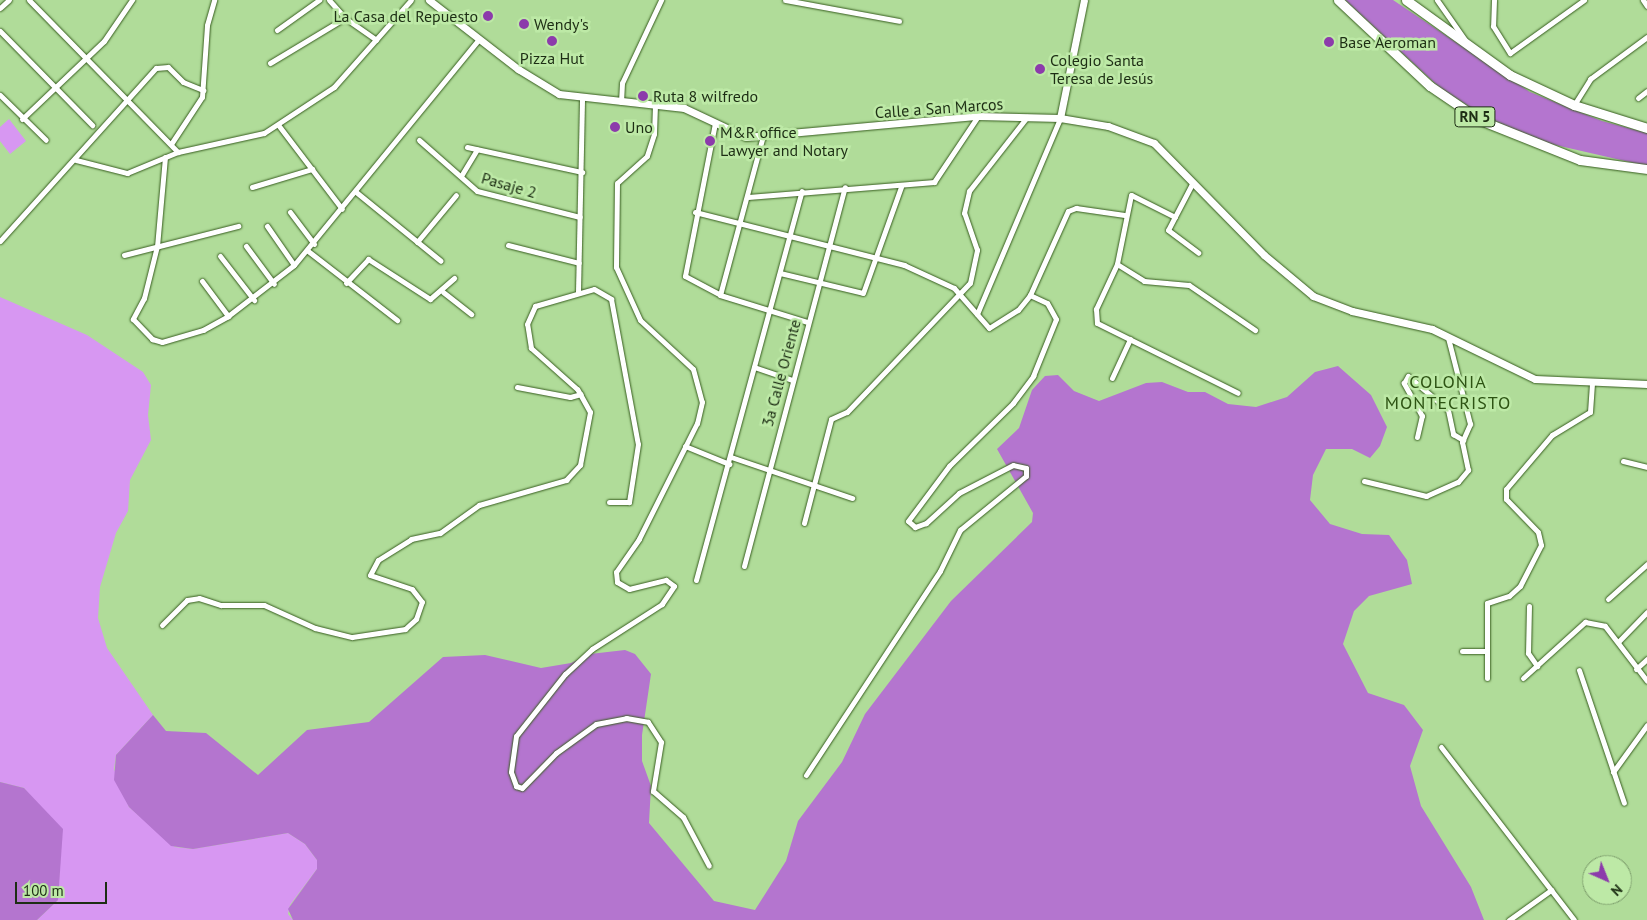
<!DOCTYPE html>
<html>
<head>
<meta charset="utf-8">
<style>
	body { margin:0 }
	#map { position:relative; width:1647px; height:920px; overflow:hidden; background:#b0dc99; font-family:"PT Sans",sans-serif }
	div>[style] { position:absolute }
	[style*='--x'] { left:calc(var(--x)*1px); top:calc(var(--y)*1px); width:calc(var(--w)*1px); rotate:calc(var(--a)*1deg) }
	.green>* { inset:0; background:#d797f2 }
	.forest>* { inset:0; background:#b475cf }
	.roads { filter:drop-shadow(0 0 1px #375d1f) drop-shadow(0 0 1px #375d1f) }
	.minor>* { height:5px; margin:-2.5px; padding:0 2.5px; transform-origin:2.5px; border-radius:2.5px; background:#fff }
	.secondary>* { height:7px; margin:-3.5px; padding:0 3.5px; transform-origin:3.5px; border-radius:3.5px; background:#fff }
	.trunk>* { height:9px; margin:-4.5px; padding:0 4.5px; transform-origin:4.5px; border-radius:4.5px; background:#fff }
	.dots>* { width:14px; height:14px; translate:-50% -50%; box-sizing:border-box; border:2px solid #bde9a6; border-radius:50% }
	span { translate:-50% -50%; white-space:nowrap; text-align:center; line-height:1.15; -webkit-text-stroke:5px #bde9a6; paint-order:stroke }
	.shield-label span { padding:1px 4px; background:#bde9a6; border:1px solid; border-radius:4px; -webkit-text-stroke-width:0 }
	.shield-label { font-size:15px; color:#1d2e14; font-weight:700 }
	.poi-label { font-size:16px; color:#1d2e14 }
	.right { translate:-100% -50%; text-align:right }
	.left { translate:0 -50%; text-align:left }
	.street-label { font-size:16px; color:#1d2e14 }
	.neighbourhood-label { font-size:18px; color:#2d5313; letter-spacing:1px }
	.north { position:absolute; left:1582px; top:855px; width:50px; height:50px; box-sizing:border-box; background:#bde9a6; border:1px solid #7d9e6c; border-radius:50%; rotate:136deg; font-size:14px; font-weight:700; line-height:20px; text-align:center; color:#1d2e14 }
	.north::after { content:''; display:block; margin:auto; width:18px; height:22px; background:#8c3bab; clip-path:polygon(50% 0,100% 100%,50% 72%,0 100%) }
	.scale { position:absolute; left:15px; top:882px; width:92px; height:22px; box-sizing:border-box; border:2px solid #1d2e14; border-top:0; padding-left:6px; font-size:15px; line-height:18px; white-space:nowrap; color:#1d2e14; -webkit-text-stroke:4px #bde9a6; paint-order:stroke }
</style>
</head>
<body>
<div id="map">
	<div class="green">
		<i style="clip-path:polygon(9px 119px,26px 141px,10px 154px,0 141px,0 127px)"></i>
		<i style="clip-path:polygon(0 297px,87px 335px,143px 372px,151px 385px,148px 415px,151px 440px,130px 480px,128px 511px,116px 533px,100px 587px,98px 618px,107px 648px,153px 715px,116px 755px,114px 769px,129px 807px,175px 847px,193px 849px,288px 833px,305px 844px,317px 860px,317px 869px,290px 905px,288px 914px,293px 920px,37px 920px,58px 900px,61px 834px,24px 788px,0 782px)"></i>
	</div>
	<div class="forest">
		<i style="clip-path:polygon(1345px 0,1393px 0,1530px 92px,1602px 121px,1647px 133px,1647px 166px,1538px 141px,1482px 115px,1439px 87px)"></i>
		<i style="clip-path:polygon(1338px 366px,1371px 395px,1387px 427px,1380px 446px,1370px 458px,1352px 449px,1326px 449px,1313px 475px,1310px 500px,1330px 524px,1362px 534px,1389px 535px,1407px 560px,1412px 584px,1369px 596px,1354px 611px,1343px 644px,1368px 693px,1404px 705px,1423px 730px,1410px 766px,1421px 806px,1471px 887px,1484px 920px,293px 920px,288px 909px,317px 869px,317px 860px,305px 844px,288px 833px,193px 849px,171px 846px,129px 807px,114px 780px,116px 755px,153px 715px,166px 731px,206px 733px,258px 775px,307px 730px,369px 722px,443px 657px,485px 655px,541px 668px,571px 663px,590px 654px,625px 650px,635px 654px,651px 674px,642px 735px,642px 761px,651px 786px,649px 823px,714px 901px,755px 910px,786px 861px,798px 821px,842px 762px,865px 714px,951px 601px,1032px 522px,1033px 513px,997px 449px,1019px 428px,1032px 390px,1045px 376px,1058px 375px,1074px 391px,1099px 401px,1146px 383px,1162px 382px,1188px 392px,1205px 392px,1228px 404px,1256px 407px,1287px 397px,1315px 372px)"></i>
		<i style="clip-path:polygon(0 782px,24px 788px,63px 829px,58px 900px,37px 920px,0 920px)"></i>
	</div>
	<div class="roads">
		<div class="minor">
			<i style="--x:29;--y:0;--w:213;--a:45.6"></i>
			<i style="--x:329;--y:0;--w:24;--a:48"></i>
			<i style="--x:345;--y:18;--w:38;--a:35"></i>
			<i style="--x:785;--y:0;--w:116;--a:10.4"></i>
			<i style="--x:1437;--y:0;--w:49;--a:55"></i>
			<i style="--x:1494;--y:0;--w:26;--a:92"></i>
			<i style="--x:1493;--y:26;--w:32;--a:58"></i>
			<i style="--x:1510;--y:53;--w:91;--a:-35.6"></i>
			<i style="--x:1643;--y:0;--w:7;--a:56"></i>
			<i style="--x:0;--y:8;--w:12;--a:-42"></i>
			<i style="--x:277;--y:30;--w:52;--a:-35.5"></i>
			<i style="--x:0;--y:31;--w:132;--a:45.6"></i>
			<i style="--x:270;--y:63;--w:87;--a:-31"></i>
			<i style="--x:0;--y:95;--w:64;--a:44.4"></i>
			<i style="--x:1638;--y:98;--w:11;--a:-38"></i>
			<i style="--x:621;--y:102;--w:19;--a:-87"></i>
			<i style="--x:622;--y:83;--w:92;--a:-64.8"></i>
			<i style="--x:655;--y:105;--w:29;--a:92"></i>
			<i style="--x:654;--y:134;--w:23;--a:108"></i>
			<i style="--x:647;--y:156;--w:40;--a:138"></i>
			<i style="--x:617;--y:183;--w:84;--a:90.7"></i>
			<i style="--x:616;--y:267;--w:58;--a:65.6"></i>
			<i style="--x:640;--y:320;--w:72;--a:42.8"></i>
			<i style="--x:693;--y:369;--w:34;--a:75"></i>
			<i style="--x:702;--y:402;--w:22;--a:103"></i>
			<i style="--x:697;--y:423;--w:130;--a:116.6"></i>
			<i style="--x:639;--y:539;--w:40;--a:124.9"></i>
			<i style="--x:616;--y:572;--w:10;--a:84"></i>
			<i style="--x:617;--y:582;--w:14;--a:30"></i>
			<i style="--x:629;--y:589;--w:38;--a:-14"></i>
			<i style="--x:666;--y:580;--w:10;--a:37"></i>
			<i style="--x:674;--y:586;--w:22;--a:124"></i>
			<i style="--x:662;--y:604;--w:83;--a:147.3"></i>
			<i style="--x:592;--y:649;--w:37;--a:137"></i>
			<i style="--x:565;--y:674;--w:79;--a:128.3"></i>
			<i style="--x:516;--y:736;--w:36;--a:98"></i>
			<i style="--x:511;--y:772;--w:15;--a:70"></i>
			<i style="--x:516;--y:786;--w:6;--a:18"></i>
			<i style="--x:522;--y:788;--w:49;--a:-45.8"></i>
			<i style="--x:556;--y:753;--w:49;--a:-35.9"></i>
			<i style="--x:596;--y:724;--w:31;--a:-11"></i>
			<i style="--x:626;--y:718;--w:22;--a:10"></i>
			<i style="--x:648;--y:722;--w:24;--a:57"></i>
			<i style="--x:661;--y:742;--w:50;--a:99.3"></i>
			<i style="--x:653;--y:791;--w:40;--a:41"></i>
			<i style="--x:683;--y:817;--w:55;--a:62"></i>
			<i style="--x:1574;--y:105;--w:31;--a:-58"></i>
			<i style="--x:1590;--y:79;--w:71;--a:-36.4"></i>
			<i style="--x:22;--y:119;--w:113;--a:-43.6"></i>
			<i style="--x:104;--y:41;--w:50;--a:-55.7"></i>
			<i style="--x:715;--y:123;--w:156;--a:101.1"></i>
			<i style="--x:685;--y:276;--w:40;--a:28"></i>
			<i style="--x:720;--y:295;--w:91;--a:17.2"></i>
			<i style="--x:279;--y:126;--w:104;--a:52.8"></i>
			<i style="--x:419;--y:140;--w:77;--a:41.3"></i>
			<i style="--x:477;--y:191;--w:106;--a:14.2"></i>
			<i style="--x:171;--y:144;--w:56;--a:-56.6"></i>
			<i style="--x:202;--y:97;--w:72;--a:-86"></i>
			<i style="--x:207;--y:25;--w:26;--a:-74"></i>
			<i style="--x:467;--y:147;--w:118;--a:12.3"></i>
			<i style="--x:165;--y:157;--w:89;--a:95.1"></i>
			<i style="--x:157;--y:246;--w:54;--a:104"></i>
			<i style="--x:144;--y:298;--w:24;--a:118"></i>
			<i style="--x:133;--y:319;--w:28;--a:46"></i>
			<i style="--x:152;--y:339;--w:10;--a:17"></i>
			<i style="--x:162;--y:342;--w:43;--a:-16.3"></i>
			<i style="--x:203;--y:330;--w:29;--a:-29"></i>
			<i style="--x:228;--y:316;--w:83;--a:-37.7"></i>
			<i style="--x:294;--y:265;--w:291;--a:-50.7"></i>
			<i style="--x:76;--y:160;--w:53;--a:14.3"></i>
			<i style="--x:127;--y:173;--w:55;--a:-22.4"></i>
			<i style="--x:178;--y:152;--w:88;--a:-12.5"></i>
			<i style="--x:264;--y:133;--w:84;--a:-33.3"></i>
			<i style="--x:334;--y:87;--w:116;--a:-48.5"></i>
			<i style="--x:461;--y:176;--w:31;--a:-59"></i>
			<i style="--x:1193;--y:182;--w:54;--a:117.5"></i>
			<i style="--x:1168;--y:230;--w:38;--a:37"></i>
			<i style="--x:252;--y:187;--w:63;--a:-16.7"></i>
			<i style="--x:356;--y:192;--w:109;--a:39.1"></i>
			<i style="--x:748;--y:197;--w:187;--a:-4.6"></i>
			<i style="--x:934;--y:182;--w:79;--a:-56.3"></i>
			<i style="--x:290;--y:212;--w:40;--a:53"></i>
			<i style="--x:695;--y:212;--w:216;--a:14.2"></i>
			<i style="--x:904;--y:265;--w:55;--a:24.7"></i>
			<i style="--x:954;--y:288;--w:53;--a:48.8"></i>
			<i style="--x:989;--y:328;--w:34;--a:-32"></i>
			<i style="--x:1018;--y:310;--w:19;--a:-51"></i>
			<i style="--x:1030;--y:295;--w:92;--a:-65.7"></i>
			<i style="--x:1068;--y:211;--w:9;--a:-21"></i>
			<i style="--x:1076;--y:208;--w:49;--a:8.3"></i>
			<i style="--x:1175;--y:217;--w:49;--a:-153.4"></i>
			<i style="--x:1131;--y:195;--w:70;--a:101.5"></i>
			<i style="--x:1117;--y:264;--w:50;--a:115"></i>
			<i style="--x:1096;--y:309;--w:14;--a:86"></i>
			<i style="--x:1097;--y:323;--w:157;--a:26.4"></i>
			<i style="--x:267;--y:226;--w:47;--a:55.3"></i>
			<i style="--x:0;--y:241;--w:233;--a:-48"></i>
			<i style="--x:156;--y:68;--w:12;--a:-5"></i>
			<i style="--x:168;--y:67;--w:21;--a:45"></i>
			<i style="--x:183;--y:82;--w:22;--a:22"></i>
			<i style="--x:417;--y:242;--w:61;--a:-50.3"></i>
			<i style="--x:508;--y:245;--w:73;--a:14.2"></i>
			<i style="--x:246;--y:246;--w:47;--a:53.6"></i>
			<i style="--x:308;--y:251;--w:113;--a:37.8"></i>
			<i style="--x:124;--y:255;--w:118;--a:-14.3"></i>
			<i style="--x:220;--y:256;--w:56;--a:52.3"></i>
			<i style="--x:1117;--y:264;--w:32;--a:32"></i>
			<i style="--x:1144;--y:281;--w:45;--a:5.1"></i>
			<i style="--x:1189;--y:285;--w:80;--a:34.3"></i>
			<i style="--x:780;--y:273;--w:85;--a:13.5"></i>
			<i style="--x:863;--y:293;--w:113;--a:-70.3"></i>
			<i style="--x:202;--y:281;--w:44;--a:53.4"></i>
			<i style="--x:346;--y:283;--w:33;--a:-47"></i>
			<i style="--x:368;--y:259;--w:74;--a:32.8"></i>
			<i style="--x:430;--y:299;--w:32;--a:-41"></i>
			<i style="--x:443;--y:292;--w:36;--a:38"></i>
			<i style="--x:578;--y:292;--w:192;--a:-88.8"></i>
			<i style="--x:720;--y:295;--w:162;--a:-74.9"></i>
			<i style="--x:977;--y:314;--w:213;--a:-67"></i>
			<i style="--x:754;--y:367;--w:40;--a:18.9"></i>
			<i style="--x:1112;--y:378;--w:43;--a:-65.2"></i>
			<i style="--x:517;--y:387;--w:54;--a:10.7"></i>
			<i style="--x:570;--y:397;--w:11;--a:-15"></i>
			<i style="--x:1417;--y:437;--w:22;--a:-77"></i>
			<i style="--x:1422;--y:416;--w:38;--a:-119"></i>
			<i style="--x:1404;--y:383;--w:8;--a:-60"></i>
			<i style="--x:1408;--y:376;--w:52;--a:40.4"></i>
			<i style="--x:1448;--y:410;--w:25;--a:78"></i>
			<i style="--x:1453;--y:434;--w:12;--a:31"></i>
			<i style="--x:685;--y:446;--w:48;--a:22.2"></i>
			<i style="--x:731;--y:457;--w:128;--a:18.7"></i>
			<i style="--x:1623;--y:461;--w:25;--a:14"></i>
			<i style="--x:1364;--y:481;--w:64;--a:13.6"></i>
			<i style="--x:1426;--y:496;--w:35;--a:-24"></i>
			<i style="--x:1458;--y:482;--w:16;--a:-50"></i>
			<i style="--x:1468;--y:470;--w:29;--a:-102"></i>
			<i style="--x:1462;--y:442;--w:20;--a:-66"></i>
			<i style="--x:1470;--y:424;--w:89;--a:-104.3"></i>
			<i style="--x:804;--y:523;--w:107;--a:-75.4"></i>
			<i style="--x:831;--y:419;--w:17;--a:-24"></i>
			<i style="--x:847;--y:412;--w:178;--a:-46.4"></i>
			<i style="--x:970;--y:283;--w:34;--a:-78"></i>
			<i style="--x:977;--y:250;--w:39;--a:-109"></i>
			<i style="--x:964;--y:213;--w:23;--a:-77"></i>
			<i style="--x:969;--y:191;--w:94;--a:-51.9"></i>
			<i style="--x:744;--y:566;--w:392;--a:-75.1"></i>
			<i style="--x:696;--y:580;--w:403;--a:-74.8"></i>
			<i style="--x:1608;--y:599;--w:52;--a:-41.9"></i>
			<i style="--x:1529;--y:606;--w:47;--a:91.2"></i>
			<i style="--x:1528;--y:653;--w:16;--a:55"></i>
			<i style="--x:162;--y:625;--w:35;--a:-45"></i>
			<i style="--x:187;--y:600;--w:12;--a:-9"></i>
			<i style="--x:199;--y:598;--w:23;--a:18"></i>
			<i style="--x:221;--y:605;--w:43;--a:0"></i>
			<i style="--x:264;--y:605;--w:56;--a:24.3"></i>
			<i style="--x:315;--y:628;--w:38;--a:14"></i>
			<i style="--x:352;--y:637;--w:54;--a:-8.6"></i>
			<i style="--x:405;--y:629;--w:15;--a:-42"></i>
			<i style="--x:416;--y:619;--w:18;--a:-71"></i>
			<i style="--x:422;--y:602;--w:16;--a:-128"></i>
			<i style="--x:412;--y:589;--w:44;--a:-161.6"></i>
			<i style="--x:370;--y:575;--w:17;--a:-62"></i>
			<i style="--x:378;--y:560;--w:39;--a:-32"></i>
			<i style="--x:411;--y:539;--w:30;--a:-12"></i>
			<i style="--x:440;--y:533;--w:48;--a:-35.7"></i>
			<i style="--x:479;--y:505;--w:91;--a:-16"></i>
			<i style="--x:566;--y:480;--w:21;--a:-47"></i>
			<i style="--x:580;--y:465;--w:54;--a:-79.3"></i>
			<i style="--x:590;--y:412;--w:26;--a:-119"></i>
			<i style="--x:577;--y:389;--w:62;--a:-138.3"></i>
			<i style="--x:531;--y:348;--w:24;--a:-99"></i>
			<i style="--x:527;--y:324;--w:20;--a:-66"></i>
			<i style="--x:535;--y:306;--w:61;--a:-16.1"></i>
			<i style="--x:594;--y:289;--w:20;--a:30"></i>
			<i style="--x:611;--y:299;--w:147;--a:79.5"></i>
			<i style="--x:638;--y:444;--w:59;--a:98.8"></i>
			<i style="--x:629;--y:502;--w:20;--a:180"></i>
			<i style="--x:1619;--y:641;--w:40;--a:-46"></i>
			<i style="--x:1462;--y:651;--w:25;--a:0"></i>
			<i style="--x:1636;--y:669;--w:15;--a:-42"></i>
			<i style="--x:1579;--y:670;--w:140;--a:71.3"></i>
			<i style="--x:1487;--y:678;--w:75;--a:-90"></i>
			<i style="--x:1487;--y:603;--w:23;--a:-18"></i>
			<i style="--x:1509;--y:596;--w:15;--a:-42"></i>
			<i style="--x:1520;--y:586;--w:46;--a:-62.9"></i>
			<i style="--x:1541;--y:545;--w:13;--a:-103"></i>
			<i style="--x:1538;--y:532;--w:46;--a:-134.1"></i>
			<i style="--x:1506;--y:499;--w:10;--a:-90"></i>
			<i style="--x:1506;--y:489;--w:71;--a:-49.6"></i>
			<i style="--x:1552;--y:435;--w:44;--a:-31.2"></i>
			<i style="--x:1590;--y:412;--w:29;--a:-86"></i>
			<i style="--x:1523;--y:678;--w:84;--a:-42.1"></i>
			<i style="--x:1585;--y:622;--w:20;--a:11"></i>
			<i style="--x:1605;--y:626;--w:69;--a:52.6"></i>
			<i style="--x:1441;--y:747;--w:218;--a:52.4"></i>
			<i style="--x:1613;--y:772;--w:58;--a:-54.1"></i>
			<i style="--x:806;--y:775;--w:244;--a:-56.7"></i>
			<i style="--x:940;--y:571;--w:46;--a:-64"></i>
			<i style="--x:960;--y:530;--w:85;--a:-39.3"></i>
			<i style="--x:1026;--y:476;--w:8;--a:-90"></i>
			<i style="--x:1026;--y:468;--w:13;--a:-167"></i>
			<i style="--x:1013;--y:465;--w:61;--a:152.6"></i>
			<i style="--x:959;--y:493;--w:45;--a:137.7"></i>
			<i style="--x:926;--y:523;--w:12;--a:160"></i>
			<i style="--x:915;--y:527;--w:9;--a:-139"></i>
			<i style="--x:908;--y:521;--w:69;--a:-53.3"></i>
			<i style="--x:949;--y:466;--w:90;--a:-44.5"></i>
			<i style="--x:1013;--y:403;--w:34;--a:-53"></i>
			<i style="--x:1033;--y:376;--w:61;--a:-68"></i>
			<i style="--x:1056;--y:319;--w:18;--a:-119"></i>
			<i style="--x:1047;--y:303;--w:19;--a:-155"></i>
			<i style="--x:1509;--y:920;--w:52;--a:-35.5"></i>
		</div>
		<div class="secondary">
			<i style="--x:429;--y:0;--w:113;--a:37.8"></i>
			<i style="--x:518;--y:69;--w:48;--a:31.4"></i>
			<i style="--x:559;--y:94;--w:126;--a:6.4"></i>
			<i style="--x:684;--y:108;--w:68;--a:25.1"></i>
			<i style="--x:746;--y:137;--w:233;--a:-5.2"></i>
			<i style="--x:978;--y:116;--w:82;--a:1.4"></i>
			<i style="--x:1060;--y:118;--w:49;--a:9.5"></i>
			<i style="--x:1108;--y:126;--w:49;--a:20.3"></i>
			<i style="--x:1154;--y:143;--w:157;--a:45.5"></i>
			<i style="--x:1264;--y:255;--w:64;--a:39.9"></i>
			<i style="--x:1313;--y:296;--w:42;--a:21"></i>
			<i style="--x:1352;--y:311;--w:82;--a:12.7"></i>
			<i style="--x:1432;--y:329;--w:114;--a:25.9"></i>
			<i style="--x:1535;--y:379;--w:112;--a:2.6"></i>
			<i style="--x:1060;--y:118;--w:120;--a:-78.5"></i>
		</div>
		<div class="trunk">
			<i style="--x:1338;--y:0;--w:126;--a:43.1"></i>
			<i style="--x:1430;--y:86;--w:60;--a:34.2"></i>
			<i style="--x:1480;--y:120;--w:108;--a:21.8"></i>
			<i style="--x:1580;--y:160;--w:68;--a:7.7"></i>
			<i style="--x:1406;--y:0;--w:128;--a:35.8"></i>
			<i style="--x:1510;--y:75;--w:71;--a:25.1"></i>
			<i style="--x:1574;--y:105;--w:77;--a:17.5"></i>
		</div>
	</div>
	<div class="dots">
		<i style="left:488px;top:16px;background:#8c3bab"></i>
		<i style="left:524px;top:24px;background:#8c3bab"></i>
		<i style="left:552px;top:41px;background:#8c3bab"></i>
		<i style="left:1329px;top:42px;background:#8c3bab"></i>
		<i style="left:1040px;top:69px;background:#8c3bab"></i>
		<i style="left:643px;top:96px;background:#8c3bab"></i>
		<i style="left:615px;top:127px;background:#8c3bab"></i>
		<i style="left:710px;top:141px;background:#8c3bab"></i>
	</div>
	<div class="shield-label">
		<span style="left:1475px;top:117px">RN 5</span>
	</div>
	<div class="poi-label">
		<span class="right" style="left:478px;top:16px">La Casa del Repuesto</span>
		<span class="left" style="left:534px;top:24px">Wendy's</span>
		<span class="left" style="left:1339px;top:42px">Base Aeroman</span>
		<span style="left:552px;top:58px">Pizza Hut</span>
		<span class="left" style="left:1050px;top:69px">Colegio Santa<br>Teresa de Jesús</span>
		<span class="left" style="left:653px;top:96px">Ruta 8 wilfredo</span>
		<span class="left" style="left:625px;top:127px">Uno</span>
		<span class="left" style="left:720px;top:141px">M&amp;R office<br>Lawyer and Notary</span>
	</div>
	<div class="street-label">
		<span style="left:939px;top:108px;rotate:-4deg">Calle a San Marcos</span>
		<span style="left:509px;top:185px;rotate:16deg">Pasaje 2</span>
		<span style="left:781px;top:373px;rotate:-75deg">3a Calle Oriente</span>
	</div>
	<div class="neighbourhood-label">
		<span style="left:1448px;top:393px">COLONIA<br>MONTECRISTO</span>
	</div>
	<div class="north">N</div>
	<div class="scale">100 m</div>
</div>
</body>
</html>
